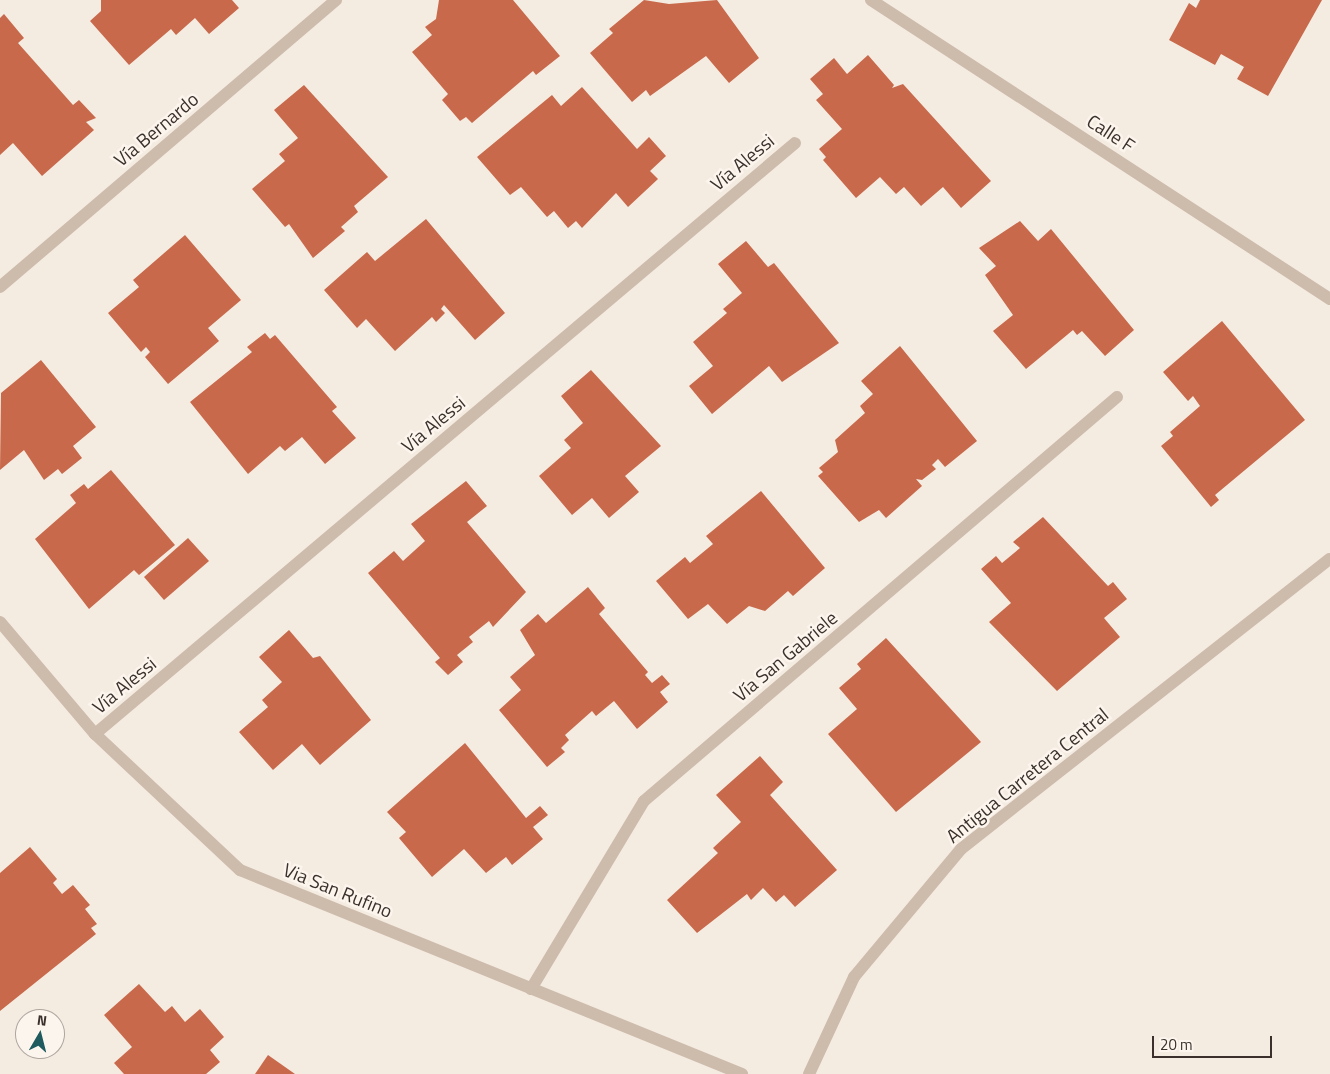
<!DOCTYPE html>
<html>
<head>
<meta charset="utf-8">
<style>
	body { margin:0 }
	#map { position:relative; width:1330px; height:1074px; overflow:hidden; background:#f4ebe1; font-family:"Titillium Web",sans-serif }
	div>[style] { position:absolute }
	[style*='--x'] { left:calc(var(--x)*1px); top:calc(var(--y)*1px); width:calc(var(--w)*1px); rotate:calc(var(--a)*1deg) }
	.building>* { inset:0; background:#c8694b }
	.minor>* { height:12px; margin:-6px; padding:0 6px; transform-origin:6px; border-radius:6px; background:#cdbbac }
	span { translate:-50% -50%; white-space:nowrap; text-align:center; line-height:1.15; -webkit-text-stroke:5px #fbf5ee; paint-order:stroke }
	.street-label { font-size:19px; color:#3b302b }
	.north { position:absolute; left:15px; top:1009px; width:50px; height:50px; box-sizing:border-box; background:#fbf5ee; border:1px solid #aea6a0; border-radius:50%; rotate:8deg; font-size:14px; font-weight:700; line-height:20px; text-align:center; color:#3b302b }
	.north::after { content:''; display:block; margin:auto; width:18px; height:22px; background:#1f5a5e; clip-path:polygon(50% 0,100% 100%,50% 72%,0 100%) }
	.scale { position:absolute; left:1152px; top:1036px; width:120px; height:22px; box-sizing:border-box; border:2px solid #3b302b; border-top:0; padding-left:6px; font-size:15px; line-height:18px; white-space:nowrap; color:#3b302b; -webkit-text-stroke:4px #fbf5ee; paint-order:stroke }
</style>
</head>
<body>
<div id="map">
	<div class="building">
		<i style="clip-path:polygon(101px 0,232px 0,239px 8px,209px 34px,195px 18px,176px 35px,171px 29px,129px 65px,90px 21px,101px 11px)"></i>
		<i style="clip-path:polygon(439px 0,513px 0,560px 56px,536px 75px,533px 71px,472px 123px,466px 117px,460px 121px,442px 100px,448px 94px,412px 52px,432px 35px,425px 27px,436px 19px)"></i>
		<i style="clip-path:polygon(644px 0,669px 4px,717px 0,759px 58px,729px 83px,706px 56px,650px 96px,646px 90px,632px 102px,590px 53px,613px 33px,609px 29px)"></i>
		<i style="clip-path:polygon(1200px 0,1322px 0,1268px 96px,1237px 79px,1244px 67px,1221px 54px,1215px 65px,1169px 40px,1189px 3px,1196px 8px)"></i>
		<i style="clip-path:polygon(4px 14px,24px 38px,18px 43px,73px 105px,79px 100px,96px 118px,86px 122px,94px 130px,42px 176px,13px 143px,0 155px,0 18px)"></i>
		<i style="clip-path:polygon(868px 55px,894px 85px,892px 88px,903px 84px,991px 181px,961px 208px,943px 187px,921px 206px,904px 187px,896px 194px,880px 177px,856px 198px,823px 160px,826px 157px,819px 149px,842px 129px,816px 100px,823px 94px,810px 79px,834px 58px,847px 74px)"></i>
		<i style="clip-path:polygon(304px 85px,388px 177px,354px 206px,358px 212px,341px 227px,345px 231px,313px 258px,289px 224px,285px 227px,252px 189px,285px 161px,279px 154px,298px 138px,274px 110px)"></i>
		<i style="clip-path:polygon(582px 87px,637px 149px,649px 137px,666px 156px,650px 171px,658px 179px,628px 207px,616px 193px,582px 228px,576px 221px,568px 228px,554px 211px,547px 217px,521px 187px,510px 195px,477px 157px,552px 95px,561px 106px)"></i>
		<i style="clip-path:polygon(426px 219px,505px 313px,475px 340px,444px 305px,441px 309px,445px 313px,436px 322px,432px 317px,395px 351px,366px 319px,357px 328px,324px 290px,367px 252px,375px 261px)"></i>
		<i style="clip-path:polygon(1020px 221px,1038px 241px,1051px 229px,1134px 330px,1105px 356px,1082px 331px,1077px 335px,1073px 330px,1026px 369px,993px 331px,1013px 315px,985px 275px,996px 266px,979px 248px)"></i>
		<i style="clip-path:polygon(185px 235px,241px 300px,208px 328px,219px 341px,168px 384px,145px 357px,150px 352px,146px 347px,141px 352px,108px 313px,139px 287px,133px 280px)"></i>
		<i style="clip-path:polygon(746px 241px,768px 267px,774px 263px,839px 343px,782px 382px,769px 366px,712px 414px,689px 386px,713px 366px,693px 342px,727px 313px,723px 309px,742px 293px,718px 264px)"></i>
		<i style="clip-path:polygon(1222px 321px,1305px 420px,1215px 495px,1219px 500px,1211px 507px,1161px 446px,1173px 436px,1170px 432px,1200px 406px,1193px 396px,1188px 401px,1163px 372px)"></i>
		<i style="clip-path:polygon(265px 333px,270px 339px,275px 335px,337px 407px,332px 411px,356px 438px,325px 464px,302px 437px,285px 451px,280px 446px,248px 474px,190px 402px,252px 352px,247px 347px)"></i>
		<i style="clip-path:polygon(900px 346px,977px 441px,945px 467px,938px 459px,932px 465px,936px 469px,922px 480px,916px 479px,922px 486px,886px 518px,879px 510px,859px 522px,818px 476px,823px 472px,819px 468px,838px 452px,835px 440px,865px 413px,860px 406px,873px 394px,861px 381px)"></i>
		<i style="clip-path:polygon(41px 360px,96px 427px,73px 446px,82px 458px,62px 474px,58px 469px,44px 480px,24px 450px,0 470px,1px 393px)"></i>
		<i style="clip-path:polygon(591px 370px,661px 446px,625px 476px,639px 492px,609px 518px,592px 498px,572px 515px,539px 476px,571px 448px,564px 440px,583px 423px,561px 396px)"></i>
		<i style="clip-path:polygon(111px 470px,175px 545px,139px 575px,134px 570px,89px 609px,35px 539px,76px 503px,70px 495px,84px 484px,88px 489px)"></i>
		<i style="clip-path:polygon(466px 481px,487px 506px,467px 522px,526px 592px,493px 627px,489px 621px,469px 637px,473px 642px,457px 655px,463px 662px,448px 675px,435px 662px,440px 658px,368px 573px,394px 551px,403px 561px,425px 541px,411px 524px)"></i>
		<i style="clip-path:polygon(761px 491px,825px 568px,793px 596px,788px 591px,765px 611px,749px 606px,727px 624px,708px 604px,688px 619px,656px 581px,685px 557px,690px 563px,713px 544px,706px 536px)"></i>
		<i style="clip-path:polygon(1043px 517px,1108px 586px,1113px 582px,1127px 599px,1104px 618px,1120px 637px,1057px 691px,989px 622px,1011px 603px,981px 569px,996px 556px,1002px 563px,1020px 548px,1013px 542px)"></i>
		<i style="clip-path:polygon(188px 538px,209px 561px,164px 600px,144px 577px)"></i>
		<i style="clip-path:polygon(588px 587px,605px 608px,599px 614px,648px 672px,645px 675px,652px 683px,662px 675px,670px 684px,660px 692px,668px 702px,637px 729px,614px 701px,596px 716px,592px 711px,565px 735px,569px 740px,561px 748px,565px 752px,547px 767px,499px 710px,521px 690px,510px 677px,535px 655px,520px 630px,538px 614px,546px 623px)"></i>
		<i style="clip-path:polygon(289px 630px,313px 658px,320px 656px,371px 720px,320px 765px,302px 744px,273px 770px,239px 732px,268px 707px,262px 700px,282px 682px,259px 657px)"></i>
		<i style="clip-path:polygon(886px 638px,981px 742px,896px 812px,828px 734px,857px 709px,839px 688px,861px 669px,857px 664px)"></i>
		<i style="clip-path:polygon(465px 743px,526px 818px,540px 806px,548px 815px,533px 827px,543px 839px,512px 865px,506px 857px,486px 873px,464px 849px,432px 877px,399px 838px,406px 832px,387px 812px)"></i>
		<i style="clip-path:polygon(760px 756px,783px 782px,770px 795px,837px 870px,795px 907px,784px 895px,776px 902px,763px 888px,751px 900px,747px 894px,697px 933px,667px 900px,718px 853px,713px 848px,741px 822px,716px 795px)"></i>
		<i style="clip-path:polygon(30px 847px,57px 879px,53px 883px,62px 894px,73px 885px,90px 905px,85px 909px,97px 924px,91px 928px,96px 934px,0 1011px,0 873px)"></i>
		<i style="clip-path:polygon(139px 984px,165px 1012px,172px 1006px,185px 1022px,200px 1009px,224px 1037px,210px 1050px,220px 1062px,206px 1074px,124px 1074px,114px 1063px,132px 1047px,104px 1015px)"></i>
		<i style="clip-path:polygon(268px 1055px,295px 1074px,255px 1074px)"></i>
	</div>
	<div class="minor">
		<i style="--x:871;--y:0;--w:548;--a:33.08"></i>
		<i style="--x:0;--y:287;--w:442;--a:-40.5"></i>
		<i style="--x:0;--y:622;--w:147;--a:49.7"></i>
		<i style="--x:95;--y:734;--w:199;--a:43.2"></i>
		<i style="--x:240;--y:870;--w:542;--a:22.12"></i>
		<i style="--x:95;--y:734;--w:916;--a:-40.17"></i>
		<i style="--x:531;--y:989;--w:219;--a:-59"></i>
		<i style="--x:644;--y:801;--w:622;--a:-40.5"></i>
		<i style="--x:809;--y:1074;--w:107;--a:-65.1"></i>
		<i style="--x:854;--y:977;--w:167;--a:-50.1"></i>
		<i style="--x:961;--y:849;--w:469;--a:-38.2"></i>
	</div>
	<div class="street-label">
		<span style="left:156px;top:129px;rotate:-40deg">Vía Bernardo</span>
		<span style="left:1111px;top:133px;rotate:33deg">Calle F</span>
		<span style="left:742px;top:162px;rotate:-40deg">Vía Alessi</span>
		<span style="left:433px;top:424px;rotate:-40deg">Vía Alessi</span>
		<span style="left:785px;top:656px;rotate:-40deg">Vía San Gabriele</span>
		<span style="left:124px;top:685px;rotate:-40deg">Vía Alessi</span>
		<span style="left:1027px;top:775px;rotate:-39deg">Antigua Carretera Central</span>
		<span style="left:338px;top:890px;rotate:22deg">Via San Rufino</span>
	</div>
	<div class="north">N</div>
	<div class="scale">20 m</div>
</div>
</body>
</html>
